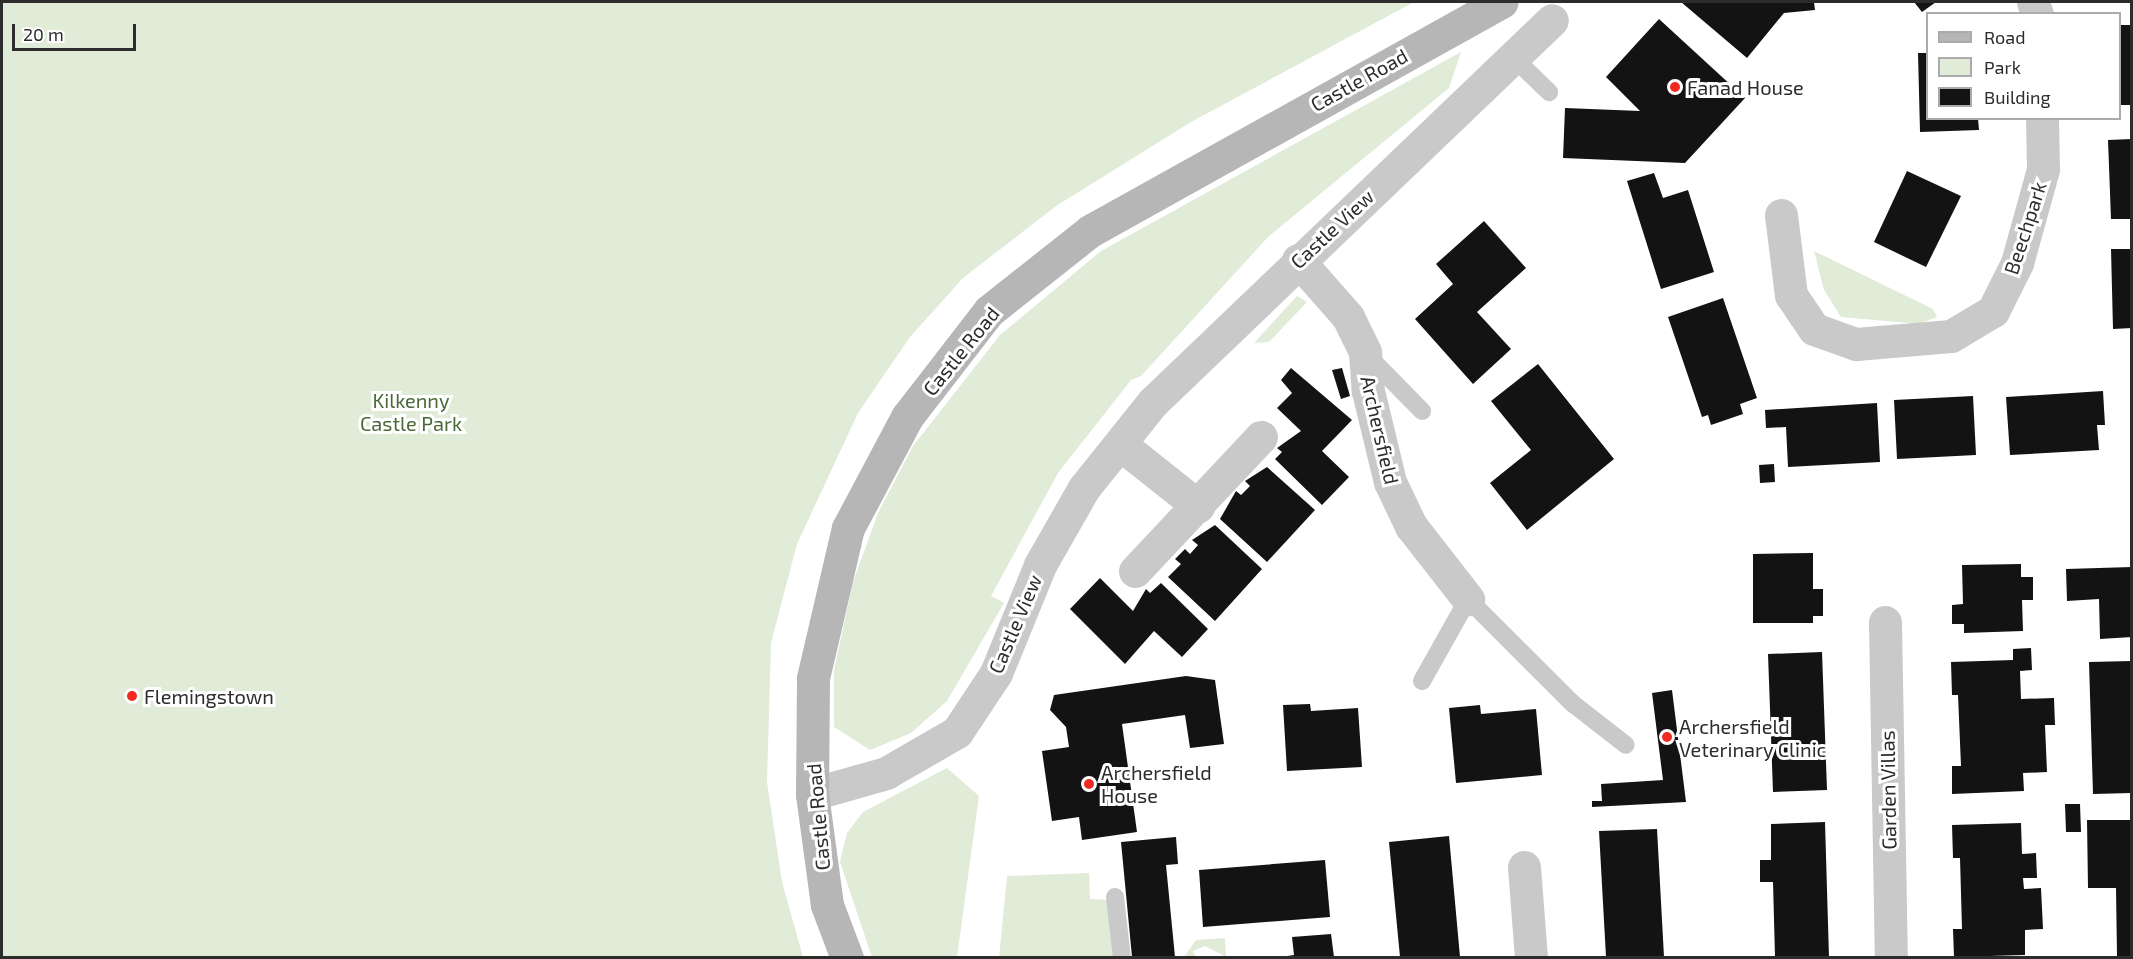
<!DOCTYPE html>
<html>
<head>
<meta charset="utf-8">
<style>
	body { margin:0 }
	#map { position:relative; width:2133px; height:959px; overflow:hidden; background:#fff; font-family:"Exo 2",sans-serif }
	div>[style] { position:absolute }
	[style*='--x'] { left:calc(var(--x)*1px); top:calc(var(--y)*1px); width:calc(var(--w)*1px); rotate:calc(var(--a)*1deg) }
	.green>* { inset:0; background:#e0ebd8 }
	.building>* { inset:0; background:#131313 }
	.service>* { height:18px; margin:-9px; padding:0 9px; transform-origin:9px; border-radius:9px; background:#c9c9c9 }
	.minor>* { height:33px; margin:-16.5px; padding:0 16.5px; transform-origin:16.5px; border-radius:16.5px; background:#c9c9c9 }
	.secondary>* { height:33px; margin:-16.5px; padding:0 16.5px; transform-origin:16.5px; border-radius:16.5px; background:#b6b6b6 }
	.dots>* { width:16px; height:16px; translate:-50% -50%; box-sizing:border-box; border:3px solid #fff; border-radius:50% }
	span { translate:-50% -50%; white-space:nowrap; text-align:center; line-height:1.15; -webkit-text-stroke:6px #fff; paint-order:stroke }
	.street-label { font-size:20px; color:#2c2c2c }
	.poi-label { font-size:20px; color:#2c2c2c }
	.left { translate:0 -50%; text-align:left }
	.park-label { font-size:20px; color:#496a37 }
	.frame { position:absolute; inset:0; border:3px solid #2c2c2c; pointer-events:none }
	.legend { position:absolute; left:1926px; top:12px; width:195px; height:108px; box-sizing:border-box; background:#fff; border:2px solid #ababab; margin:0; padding:8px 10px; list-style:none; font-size:18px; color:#2c2c2c }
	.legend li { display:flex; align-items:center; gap:12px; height:30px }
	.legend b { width:30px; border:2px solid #ababab }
	.scale { position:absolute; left:12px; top:24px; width:124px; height:27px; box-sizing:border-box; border:3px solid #2c2c2c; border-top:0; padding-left:8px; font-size:18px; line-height:21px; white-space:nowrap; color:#2c2c2c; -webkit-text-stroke:4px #fff; paint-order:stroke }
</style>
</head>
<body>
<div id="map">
	<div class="green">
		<i style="clip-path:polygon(2px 2px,1414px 2px,1191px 122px,1056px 206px,963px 278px,910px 337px,858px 413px,797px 544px,771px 643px,767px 782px,782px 882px,803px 957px,2px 958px)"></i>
		<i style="clip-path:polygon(1461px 52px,1449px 88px,1268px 237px,1141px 376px,1131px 380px,1058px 473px,991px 596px,1004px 603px,947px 701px,911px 733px,870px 750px,834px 727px,834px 670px,853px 582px,878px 513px,913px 446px,1000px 335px,1101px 251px)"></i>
		<i style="clip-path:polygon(1814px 251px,1933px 309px,1937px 317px,1919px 324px,1841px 317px,1824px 290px)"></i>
		<i style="clip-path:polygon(1297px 296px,1307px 302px,1269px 342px,1254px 343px)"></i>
		<i style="clip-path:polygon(947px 768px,979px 796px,957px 957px,872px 957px,840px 862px,847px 833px,863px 812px)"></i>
		<i style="clip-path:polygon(1089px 873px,1090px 899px,1110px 900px,1114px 957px,999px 958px,1007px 876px)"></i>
		<i style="clip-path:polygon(1225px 938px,1226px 957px,1205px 946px,1193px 951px,1196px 957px,1184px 957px,1196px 940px)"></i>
	</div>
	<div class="building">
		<i style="clip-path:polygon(1681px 2px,1814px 2px,1815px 10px,1784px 13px,1747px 58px)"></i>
		<i style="clip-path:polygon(1914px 2px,1936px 2px,1922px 12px)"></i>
		<i style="clip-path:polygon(1659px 19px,1745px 98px,1685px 163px,1563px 158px,1565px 108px,1640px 111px,1606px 77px)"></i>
		<i style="clip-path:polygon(2120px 25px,2132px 25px,2132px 105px,2120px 105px)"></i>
		<i style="clip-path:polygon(1918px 53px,1928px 53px,1928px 118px,1978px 118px,1979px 130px,1920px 132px)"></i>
		<i style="clip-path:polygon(2132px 139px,2132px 219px,2111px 219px,2108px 140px)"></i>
		<i style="clip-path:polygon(1907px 171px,1961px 196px,1926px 267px,1874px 242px)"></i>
		<i style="clip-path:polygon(1654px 173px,1663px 198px,1688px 190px,1714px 272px,1661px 289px,1627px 181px)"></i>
		<i style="clip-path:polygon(1484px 221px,1526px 268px,1477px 312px,1511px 349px,1473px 384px,1415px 319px,1453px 284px,1436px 264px)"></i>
		<i style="clip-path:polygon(2111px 249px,2132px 249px,2132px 328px,2113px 329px)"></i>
		<i style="clip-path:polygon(1723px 298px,1757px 398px,1740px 404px,1743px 414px,1711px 425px,1708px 415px,1702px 417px,1668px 317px)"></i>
		<i style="clip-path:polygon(1538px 364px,1614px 459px,1527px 530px,1490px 483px,1531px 450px,1491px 401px)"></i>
		<i style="clip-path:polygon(1291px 368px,1352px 420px,1322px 451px,1349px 477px,1322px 505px,1275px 459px,1282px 452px,1277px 448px,1301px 431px,1277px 408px,1292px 393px,1281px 380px)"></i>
		<i style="clip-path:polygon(1342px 368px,1350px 396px,1341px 399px,1332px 370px)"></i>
		<i style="clip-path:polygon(2103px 391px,2105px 425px,2097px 425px,2099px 450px,2010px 455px,2006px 397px)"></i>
		<i style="clip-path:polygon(1973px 396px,1976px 455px,1897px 459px,1894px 400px)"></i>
		<i style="clip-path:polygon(1877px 403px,1880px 462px,1788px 467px,1786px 427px,1766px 428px,1765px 410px)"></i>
		<i style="clip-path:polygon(1774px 464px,1775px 482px,1760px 483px,1759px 465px)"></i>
		<i style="clip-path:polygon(1267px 467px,1315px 510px,1267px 562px,1220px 519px,1236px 491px,1241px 495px,1250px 486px,1245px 481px)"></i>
		<i style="clip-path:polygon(1215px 525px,1262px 569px,1215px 621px,1168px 577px,1181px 564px,1175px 559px,1185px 549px,1190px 554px,1198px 545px,1192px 540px)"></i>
		<i style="clip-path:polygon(1813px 553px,1813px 589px,1823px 589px,1823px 616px,1813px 616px,1813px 623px,1753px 623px,1753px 554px)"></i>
		<i style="clip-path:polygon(2021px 564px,2021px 577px,2033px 577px,2033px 600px,2022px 600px,2023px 631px,1964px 633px,1964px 624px,1952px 624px,1952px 605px,1963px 604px,1962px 565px)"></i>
		<i style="clip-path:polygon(2132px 567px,2132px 637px,2100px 639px,2099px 599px,2067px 601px,2066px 569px)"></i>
		<i style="clip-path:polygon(1100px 578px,1133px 611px,1146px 589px,1150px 593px,1161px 583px,1208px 629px,1182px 657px,1154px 631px,1125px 664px,1070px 609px)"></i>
		<i style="clip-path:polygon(2031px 648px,2032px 670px,2020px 671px,2021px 699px,2054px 698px,2055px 725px,2045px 725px,2047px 772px,2023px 773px,2024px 791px,1952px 794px,1952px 766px,1961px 766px,1958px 695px,1952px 695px,1951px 662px,2013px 660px,2013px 649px)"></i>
		<i style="clip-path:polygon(1822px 652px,1827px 790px,1773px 792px,1768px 654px)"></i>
		<i style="clip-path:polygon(2132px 661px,2132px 793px,2093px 794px,2089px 662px)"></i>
		<i style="clip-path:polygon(1186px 676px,1215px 680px,1224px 744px,1190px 748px,1185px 715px,1122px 724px,1137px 832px,1082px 840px,1079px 817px,1052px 821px,1042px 751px,1069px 747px,1066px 727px,1050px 710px,1054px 695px)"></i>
		<i style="clip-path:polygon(1672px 690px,1686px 802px,1592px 807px,1592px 801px,1602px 801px,1601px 784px,1663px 780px,1652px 693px)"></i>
		<i style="clip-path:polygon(1310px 704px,1311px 711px,1358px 708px,1362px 767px,1287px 771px,1283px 705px)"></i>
		<i style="clip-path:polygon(1480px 705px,1481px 714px,1536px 709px,1542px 775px,1456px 783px,1449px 708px)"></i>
		<i style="clip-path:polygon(2065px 804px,2080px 804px,2081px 832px,2066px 832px)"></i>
		<i style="clip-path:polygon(2087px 820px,2132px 820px,2132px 956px,2117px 956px,2116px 888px,2088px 888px)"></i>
		<i style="clip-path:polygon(1825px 822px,1829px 957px,1775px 957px,1773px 882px,1760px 882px,1760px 860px,1771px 860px,1771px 824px)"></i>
		<i style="clip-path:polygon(2021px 823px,2022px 854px,2036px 853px,2037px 878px,2023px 878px,2024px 889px,2041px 888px,2043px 929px,2025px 930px,2025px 955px,1954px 957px,1953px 929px,1962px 929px,1960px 858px,1953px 858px,1952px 825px)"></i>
		<i style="clip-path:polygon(1657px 829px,1664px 957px,1606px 957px,1599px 831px)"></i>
		<i style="clip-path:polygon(1449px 836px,1460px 957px,1400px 957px,1389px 842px)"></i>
		<i style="clip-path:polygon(1176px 837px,1178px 864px,1166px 865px,1175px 957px,1132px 957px,1121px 842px)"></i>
		<i style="clip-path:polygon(1325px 860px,1330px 917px,1203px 927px,1199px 870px)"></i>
		<i style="clip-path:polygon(1331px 934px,1334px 957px,1280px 957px,1294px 955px,1292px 937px)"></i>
	</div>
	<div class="service">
		<i style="--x:1514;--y:58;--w:49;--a:44.2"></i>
		<i style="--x:1366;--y:354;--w:80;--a:45.5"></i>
		<i style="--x:1422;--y:681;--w:94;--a:-60.7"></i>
		<i style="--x:1468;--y:599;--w:147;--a:45"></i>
		<i style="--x:1572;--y:703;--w:68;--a:37.9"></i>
		<i style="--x:1115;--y:897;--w:61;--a:83.5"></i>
	</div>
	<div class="minor">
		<i style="--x:2033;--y:2;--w:13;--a:72"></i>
		<i style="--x:1781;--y:215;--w:81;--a:82.9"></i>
		<i style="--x:1791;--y:295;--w:41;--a:55.9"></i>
		<i style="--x:1814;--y:329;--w:45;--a:19.7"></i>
		<i style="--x:1856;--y:344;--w:95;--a:-4.8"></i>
		<i style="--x:1951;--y:336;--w:49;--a:-30.8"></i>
		<i style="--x:1993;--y:311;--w:54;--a:-63.4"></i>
		<i style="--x:2017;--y:263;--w:98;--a:-74.5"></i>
		<i style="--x:2043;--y:169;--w:51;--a:-91.1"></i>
		<i style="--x:1298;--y:260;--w:76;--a:48.7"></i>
		<i style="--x:1348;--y:317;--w:39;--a:64"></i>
		<i style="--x:1365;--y:352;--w:39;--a:86"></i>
		<i style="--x:1368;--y:391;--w:94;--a:76.4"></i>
		<i style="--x:1390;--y:482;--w:49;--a:64.5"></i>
		<i style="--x:1411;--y:526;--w:93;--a:52"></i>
		<i style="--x:1120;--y:444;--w:100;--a:38.5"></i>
		<i style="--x:1135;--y:571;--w:184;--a:-46.8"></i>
		<i style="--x:1885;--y:622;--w:336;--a:89"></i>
		<i style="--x:812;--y:794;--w:77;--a:-15.8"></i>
		<i style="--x:886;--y:773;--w:82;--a:-30"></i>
		<i style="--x:957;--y:732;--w:71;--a:-56.5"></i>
		<i style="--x:996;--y:673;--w:117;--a:-67.8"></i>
		<i style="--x:1040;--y:565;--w:89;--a:-60.3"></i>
		<i style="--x:1084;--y:488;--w:110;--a:-51.3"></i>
		<i style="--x:1153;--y:402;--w:552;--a:-43.75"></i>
		<i style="--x:1524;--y:867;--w:91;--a:85.6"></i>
	</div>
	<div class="secondary">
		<i style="--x:847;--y:958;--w:57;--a:-110.7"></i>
		<i style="--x:827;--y:905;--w:112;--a:-97.7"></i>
		<i style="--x:812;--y:794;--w:116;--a:-89.5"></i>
		<i style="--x:813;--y:678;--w:154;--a:-76.9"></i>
		<i style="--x:848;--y:528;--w:126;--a:-62"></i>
		<i style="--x:907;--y:417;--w:134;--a:-52.3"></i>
		<i style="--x:989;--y:311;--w:129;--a:-38.4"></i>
		<i style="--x:1090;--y:231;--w:471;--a:-29.1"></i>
	</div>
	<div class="dots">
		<i style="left:1675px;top:87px;background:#f02921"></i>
		<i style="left:132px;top:696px;background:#f02921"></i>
		<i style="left:1667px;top:737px;background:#f02921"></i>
		<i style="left:1089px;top:784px;background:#f02921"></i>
	</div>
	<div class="street-label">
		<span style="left:1359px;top:80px;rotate:-29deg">Castle Road</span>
		<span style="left:2025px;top:228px;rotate:-72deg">Beechpark</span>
		<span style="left:1332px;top:229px;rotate:-43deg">Castle View</span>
		<span style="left:961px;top:351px;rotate:-51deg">Castle Road</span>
		<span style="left:1380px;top:430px;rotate:77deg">Archersfield</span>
		<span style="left:1015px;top:624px;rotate:-67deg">Castle View</span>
		<span style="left:1888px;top:790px;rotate:-91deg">Garden Villas</span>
		<span style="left:818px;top:817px;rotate:-95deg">Castle Road</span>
	</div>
	<div class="poi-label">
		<span class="left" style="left:1687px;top:87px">Fanad House</span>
		<span class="left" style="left:144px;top:696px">Flemingstown</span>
		<span class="left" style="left:1679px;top:738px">Archersfield<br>Veterinary Clinic</span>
		<span class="left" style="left:1101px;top:784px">Archersfield<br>House</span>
	</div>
	<div class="park-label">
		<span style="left:411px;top:412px">Kilkenny<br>Castle Park</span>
	</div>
	<div class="frame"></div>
	<ul class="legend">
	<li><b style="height:8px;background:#b6b6b6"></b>Road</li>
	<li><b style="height:16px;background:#e0ebd8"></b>Park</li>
	<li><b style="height:16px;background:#131313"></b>Building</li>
	</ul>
	<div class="scale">20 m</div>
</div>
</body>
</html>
